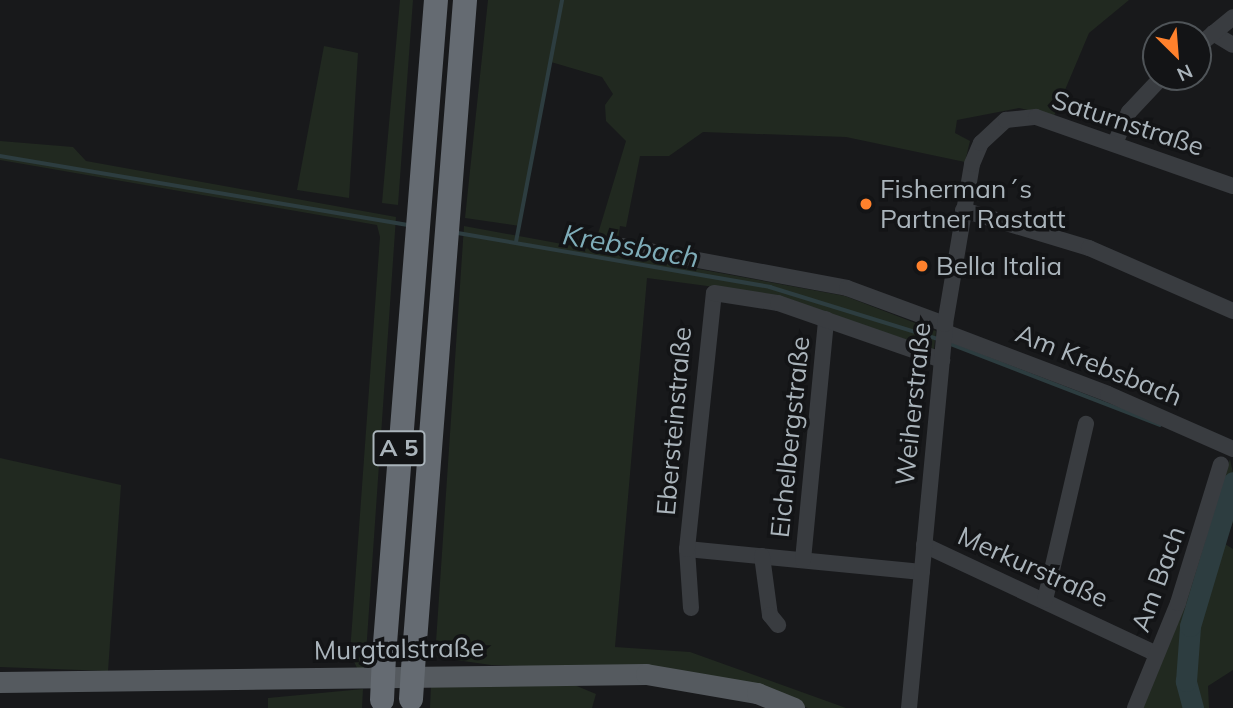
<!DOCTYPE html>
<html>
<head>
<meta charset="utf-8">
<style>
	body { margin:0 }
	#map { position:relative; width:1233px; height:708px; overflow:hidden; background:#18191b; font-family:Mulish,sans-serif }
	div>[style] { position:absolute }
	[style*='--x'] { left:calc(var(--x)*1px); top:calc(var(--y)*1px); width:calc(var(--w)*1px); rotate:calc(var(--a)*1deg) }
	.green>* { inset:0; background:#212920 }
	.stream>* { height:3.5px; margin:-1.75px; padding:0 1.75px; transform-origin:1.75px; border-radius:1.75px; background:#2d3d40 }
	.river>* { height:21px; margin:-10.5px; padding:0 10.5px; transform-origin:10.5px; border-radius:10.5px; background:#2d3d40 }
	.minor>* { height:16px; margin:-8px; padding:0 8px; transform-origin:8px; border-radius:8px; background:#393c40 }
	.major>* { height:21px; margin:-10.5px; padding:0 10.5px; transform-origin:10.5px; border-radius:10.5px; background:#555a5f }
	.highway>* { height:24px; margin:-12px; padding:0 12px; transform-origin:12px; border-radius:12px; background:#656b72 }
	.highway-bridge>* { height:24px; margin:-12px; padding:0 12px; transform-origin:12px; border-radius:12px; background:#656b72 }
	.dots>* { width:19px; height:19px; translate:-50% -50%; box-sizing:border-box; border:4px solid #131416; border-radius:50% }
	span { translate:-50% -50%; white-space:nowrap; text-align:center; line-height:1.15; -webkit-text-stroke:7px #131416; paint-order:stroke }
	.shield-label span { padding:2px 5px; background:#131416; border:2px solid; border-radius:5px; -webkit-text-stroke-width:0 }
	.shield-label { font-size:24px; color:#aab4bb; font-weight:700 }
	.street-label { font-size:26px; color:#aab4bb }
	.poi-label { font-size:26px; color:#aab4bb }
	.left { translate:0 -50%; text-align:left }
	.water-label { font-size:28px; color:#7fadb9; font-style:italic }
	.north { position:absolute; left:1142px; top:21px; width:70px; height:70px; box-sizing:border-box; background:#131416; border:2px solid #4f5458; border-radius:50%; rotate:155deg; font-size:19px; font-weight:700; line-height:28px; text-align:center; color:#aab4bb }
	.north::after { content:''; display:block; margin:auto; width:24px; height:32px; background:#ff812c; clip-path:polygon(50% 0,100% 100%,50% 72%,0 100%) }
</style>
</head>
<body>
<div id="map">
	<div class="green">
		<i style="clip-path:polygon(400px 0,413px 0,398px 205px,382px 203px)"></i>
		<i style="clip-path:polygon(488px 0,1129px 0,1089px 33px,1054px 116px,1019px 108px,957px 120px,955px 133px,970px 141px,965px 162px,846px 137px,703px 132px,669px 156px,640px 156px,626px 227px,620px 226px,618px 240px,597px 237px,626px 141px,606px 121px,605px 105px,613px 94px,602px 77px,551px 62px,520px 226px,465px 218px)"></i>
		<i style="clip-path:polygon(324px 46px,358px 53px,349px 198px,297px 190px)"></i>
		<i style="clip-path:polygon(0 141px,73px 147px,86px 161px,396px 217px,365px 668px,357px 668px,350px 653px,380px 237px,377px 225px,0 160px)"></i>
		<i style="clip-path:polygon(464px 226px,845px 296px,936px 331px,934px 349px,768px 294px,647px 278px,615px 647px,690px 652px,846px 708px,808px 708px,774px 695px,613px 668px,491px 665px,435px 657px)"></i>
		<i style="clip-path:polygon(0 458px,121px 485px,108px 671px,0 667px)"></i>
		<i style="clip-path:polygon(1230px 459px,1233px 473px,1185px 630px,1180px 669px,1188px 708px,1142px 708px)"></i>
		<i style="clip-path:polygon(1233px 495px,1233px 522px,1225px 544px,1233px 549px,1233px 670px,1208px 686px,1209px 708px,1197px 708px,1190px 663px,1195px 624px)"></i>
		<i style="clip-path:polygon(572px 684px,596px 694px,592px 708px,430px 708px,431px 685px)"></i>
		<i style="clip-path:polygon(363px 689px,362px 708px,268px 708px,268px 698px)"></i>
	</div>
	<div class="stream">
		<i style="--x:0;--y:156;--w:415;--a:9.6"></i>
		<i style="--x:458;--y:233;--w:317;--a:9.8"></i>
		<i style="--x:770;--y:287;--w:176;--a:17.2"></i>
		<i style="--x:516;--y:242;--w:246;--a:-79.2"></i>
		<i style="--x:948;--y:343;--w:227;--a:21.1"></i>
	</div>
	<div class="river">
		<i style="--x:1193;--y:708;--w:28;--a:-105"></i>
		<i style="--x:1186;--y:681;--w:55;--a:-85.8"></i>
		<i style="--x:1190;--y:626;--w:150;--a:-73.4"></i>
	</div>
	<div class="minor">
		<i style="--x:1213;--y:33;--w:23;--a:31"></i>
		<i style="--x:1198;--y:46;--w:45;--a:-39.6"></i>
		<i style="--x:1115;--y:143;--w:34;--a:-66"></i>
		<i style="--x:1129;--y:112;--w:48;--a:-46.7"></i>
		<i style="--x:963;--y:210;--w:132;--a:16.8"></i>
		<i style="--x:1089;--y:248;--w:157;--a:23.6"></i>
		<i style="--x:623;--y:246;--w:228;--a:10.6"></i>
		<i style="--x:847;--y:288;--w:104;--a:20.2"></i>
		<i style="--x:945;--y:332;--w:174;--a:20.8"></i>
		<i style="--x:1108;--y:394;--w:137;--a:23.7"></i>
		<i style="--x:924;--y:545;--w:257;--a:25.1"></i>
		<i style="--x:687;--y:549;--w:236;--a:5.6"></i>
		<i style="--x:762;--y:556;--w:60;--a:82.3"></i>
		<i style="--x:770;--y:615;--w:13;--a:51"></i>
		<i style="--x:803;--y:560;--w:242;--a:-84.5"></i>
		<i style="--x:1045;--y:600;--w:181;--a:-76.9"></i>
		<i style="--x:691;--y:608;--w:59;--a:-93.9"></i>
		<i style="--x:687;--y:549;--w:257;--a:-84"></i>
		<i style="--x:714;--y:293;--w:65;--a:8.9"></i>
		<i style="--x:778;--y:303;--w:174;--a:19.2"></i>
		<i style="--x:909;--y:708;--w:386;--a:-84.6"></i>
		<i style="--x:945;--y:324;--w:162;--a:-80.4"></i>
		<i style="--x:972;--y:164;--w:23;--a:-67"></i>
		<i style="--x:981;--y:143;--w:34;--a:-43"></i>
		<i style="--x:1006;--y:120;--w:30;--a:-6"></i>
		<i style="--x:1036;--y:117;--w:209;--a:19.3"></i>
		<i style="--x:1135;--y:708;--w:113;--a:-67.7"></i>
		<i style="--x:1178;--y:603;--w:145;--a:-72.8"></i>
	</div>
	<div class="major">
		<i style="--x:0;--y:682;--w:646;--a:-0.71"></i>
		<i style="--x:646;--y:674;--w:113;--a:9.7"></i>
		<i style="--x:757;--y:693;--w:40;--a:22"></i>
	</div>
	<div class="highway">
		<i style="--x:414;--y:654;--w:656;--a:-85.54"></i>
		<i style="--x:384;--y:656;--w:658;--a:-85.47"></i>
	</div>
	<div class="highway-bridge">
		<i style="--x:411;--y:699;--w:45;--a:-86.2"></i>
		<i style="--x:382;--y:700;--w:44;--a:-87.4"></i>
	</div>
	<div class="dots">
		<i style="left:866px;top:204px;background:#ff812c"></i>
		<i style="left:922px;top:266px;background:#ff812c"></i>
	</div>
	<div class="shield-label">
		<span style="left:399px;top:448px">A 5</span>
	</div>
	<div class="street-label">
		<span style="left:1128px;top:123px;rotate:18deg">Saturnstraße</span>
		<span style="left:1099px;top:365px;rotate:22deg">Am Krebsbach</span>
		<span style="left:913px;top:404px;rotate:-84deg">Weiherstraße</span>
		<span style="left:674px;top:421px;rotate:-85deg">Ebersteinstraße</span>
		<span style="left:790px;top:437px;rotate:-84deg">Eichelbergstraße</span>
		<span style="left:1033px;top:567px;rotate:24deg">Merkurstraße</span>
		<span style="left:1158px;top:579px;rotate:-70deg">Am Bach</span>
		<span style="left:399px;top:649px;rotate:-1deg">Murgtalstraße</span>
	</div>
	<div class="poi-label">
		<span class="left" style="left:880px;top:204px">Fisherman´s<br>Partner Rastatt</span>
		<span class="left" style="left:936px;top:266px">Bella Italia</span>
	</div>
	<div class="water-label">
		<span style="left:631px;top:246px;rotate:10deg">Krebsbach</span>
	</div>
	<div class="north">N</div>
</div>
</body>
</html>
